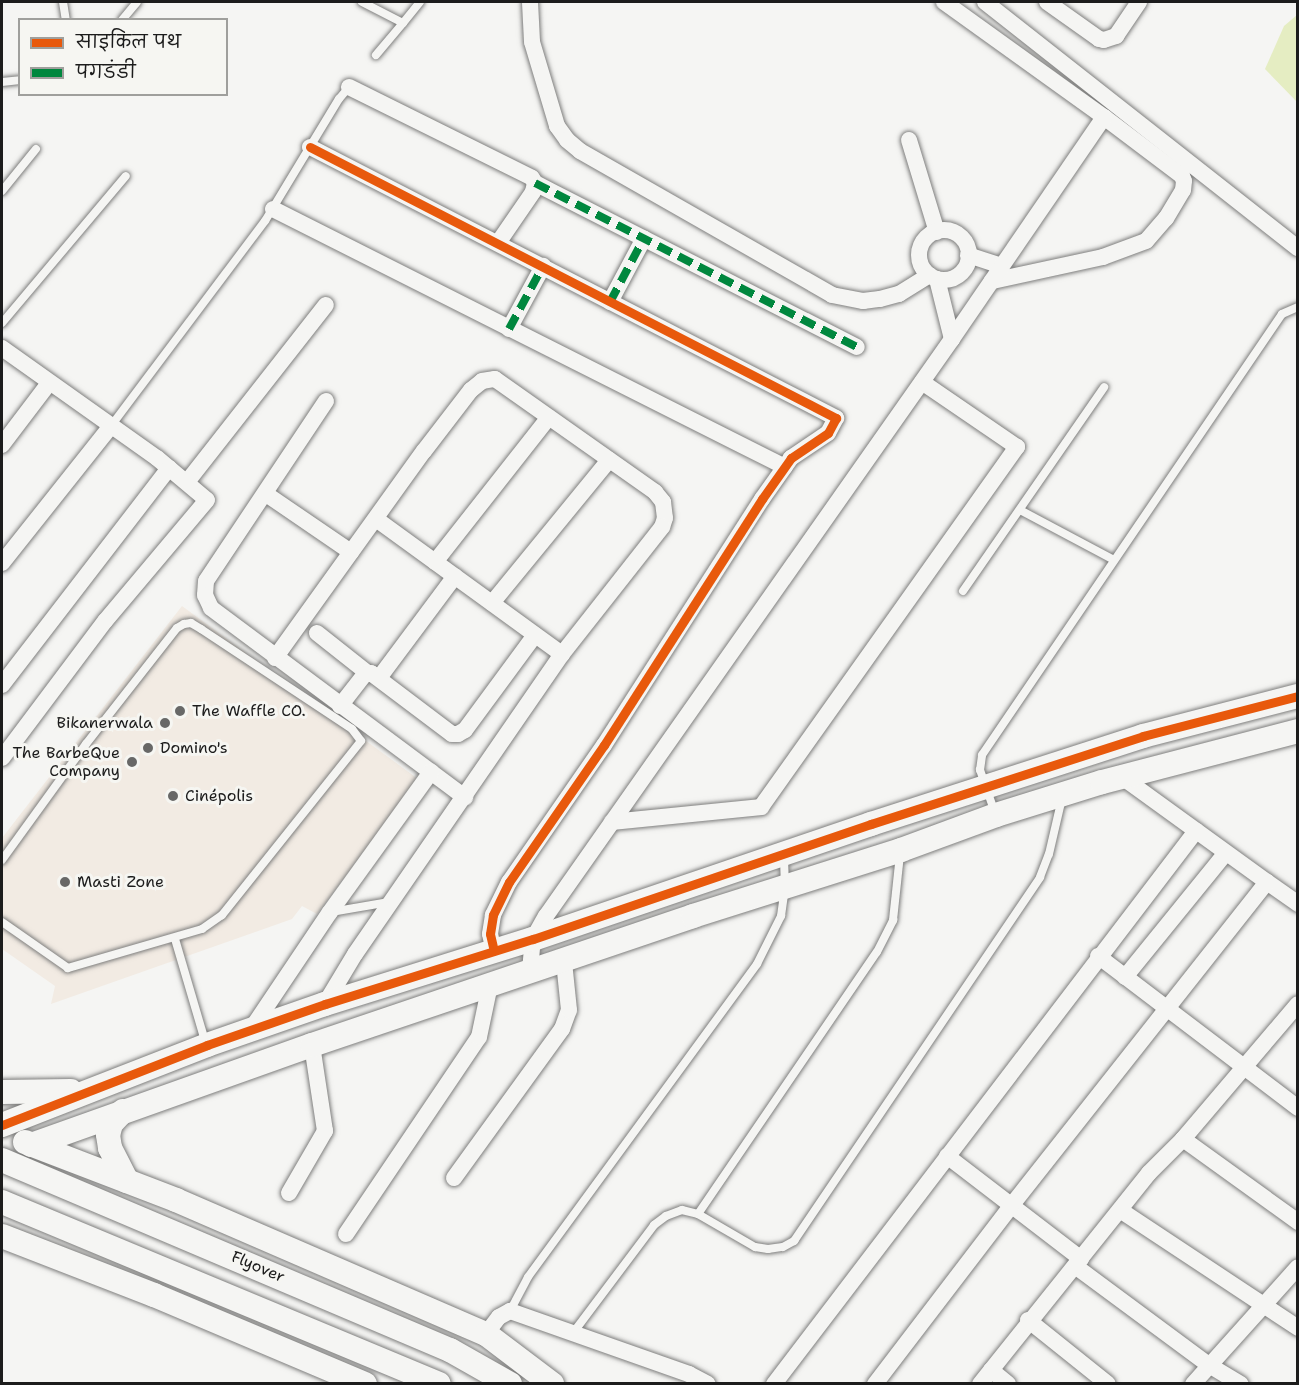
<!DOCTYPE html>
<html>
<head>
<meta charset="utf-8">
<style>
	body { margin:0 }
	#map { position:relative; width:1299px; height:1385px; overflow:hidden; background:#f5f5f3; font-family:"Shantell Sans","Playpen Sans Deva",sans-serif }
	div>[style] { position:absolute }
	[style*='--x'] { left:calc(var(--x)*1px); top:calc(var(--y)*1px); width:calc(var(--w)*1px); rotate:calc(var(--a)*1deg) }
	.built>* { inset:0; background:#f2ebe3 }
	.green>* { inset:0; background:#e5edc2 }
	.roads { filter:drop-shadow(0 0 2px #7e7e7d) drop-shadow(0 0 2px #7e7e7d) }
	.lane>* { height:8px; margin:-4px; padding:0 4px; transform-origin:4px; border-radius:4px; background:#f5f5f3 }
	.street>* { height:16px; margin:-8px; padding:0 8px; transform-origin:8px; border-radius:8px; background:#f5f5f3 }
	.street>.ring { margin:-8px; padding:0; box-sizing:content-box; background:none; border:16px solid #f5f5f3; border-radius:50% }
	.secondary>* { height:24px; margin:-12px; padding:0 12px; transform-origin:12px; border-radius:12px; background:#f5f5f3 }
	.quiet>* { height:8px; margin-top:-4px; transform-origin:0; background:repeating-linear-gradient(90deg,#00873e 0 15px,transparent 0 23px) }
	.cycleway>* { height:9px; margin:-4.5px; padding:0 4.5px; transform-origin:4.5px; border-radius:4.5px; background:#e8590c }
	.dots>* { width:16px; height:16px; translate:-50% -50%; box-sizing:border-box; border:3px solid #f6f6f2; border-radius:50% }
	span { translate:-50% -50%; white-space:nowrap; text-align:center; line-height:1.15; -webkit-text-stroke:6px #f6f6f2; paint-order:stroke }
	.poi-label { font-size:16px; color:#1c1c1c }
	.left { translate:0 -50%; text-align:left }
	.right { translate:-100% -50%; text-align:right }
	.street-label { font-size:16px; color:#1c1c1c }
	.frame { position:absolute; inset:0; border:3px solid #1c1c1c; pointer-events:none }
	.legend { position:absolute; left:18px; top:18px; width:210px; height:78px; box-sizing:border-box; background:#f6f6f2; border:2px solid #9f9f9c; margin:0; padding:8px 10px; list-style:none; font-size:18px; color:#1c1c1c }
	.legend li { display:flex; align-items:center; gap:12px; height:30px }
	.legend b { width:30px; border:2px solid #9f9f9c }
</style>
</head>
<body>
<div id="map">
	<div class="built">
		<i style="clip-path:polygon(182px 606px,418px 779px,317px 914px,302px 906px,292px 919px,51px 1004px,55px 986px,2px 949px,2px 838px)"></i>
	</div>
	<div class="green">
		<i style="clip-path:polygon(1297px 15px,1297px 102px,1265px 69px,1284px 26px)"></i>
	</div>
	<div class="roads">
		<div class="lane">
			<i style="--x:63;--y:2;--w:18;--a:81"></i>
			<i style="--x:362;--y:2;--w:46;--a:27.1"></i>
			<i style="--x:403;--y:23;--w:42;--a:130.2"></i>
			<i style="--x:122;--y:20;--w:23;--a:-50"></i>
			<i style="--x:403;--y:23;--w:27;--a:-51"></i>
			<i style="--x:2;--y:82;--w:18;--a:-6"></i>
			<i style="--x:2;--y:191;--w:54;--a:-51"></i>
			<i style="--x:2;--y:323;--w:192;--a:-49.9"></i>
			<i style="--x:111;--y:426;--w:256;--a:-53.1"></i>
			<i style="--x:265;--y:221;--w:143;--a:-58.8"></i>
			<i style="--x:339;--y:99;--w:16;--a:-50"></i>
			<i style="--x:1020;--y:510;--w:106;--a:28"></i>
			<i style="--x:963;--y:591;--w:248;--a:-55.3"></i>
			<i style="--x:995;--y:813;--w:46;--a:-109.2"></i>
			<i style="--x:980;--y:770;--w:15;--a:-82"></i>
			<i style="--x:982;--y:755;--w:533;--a:-55.77"></i>
			<i style="--x:1282;--y:314;--w:17;--a:-24"></i>
			<i style="--x:2;--y:860;--w:143;--a:-54.1"></i>
			<i style="--x:86;--y:744;--w:147;--a:-51.9"></i>
			<i style="--x:177;--y:628;--w:8;--a:-30"></i>
			<i style="--x:184;--y:624;--w:7;--a:-8"></i>
			<i style="--x:191;--y:623;--w:12;--a:31"></i>
			<i style="--x:201;--y:629;--w:181;--a:33.5"></i>
			<i style="--x:352;--y:729;--w:15;--a:53"></i>
			<i style="--x:361;--y:741;--w:223;--a:128.6"></i>
			<i style="--x:222;--y:915;--w:24;--a:145"></i>
			<i style="--x:202;--y:929;--w:140;--a:163.8"></i>
			<i style="--x:68;--y:968;--w:80;--a:-145.1"></i>
			<i style="--x:331;--y:912;--w:59;--a:-9.8"></i>
			<i style="--x:175;--y:939;--w:109;--a:73.6"></i>
			<i style="--x:698;--y:1214;--w:317;--a:-55.7"></i>
			<i style="--x:877;--y:952;--w:36;--a:-63"></i>
			<i style="--x:893;--y:920;--w:66;--a:-83.9"></i>
			<i style="--x:510;--y:1311;--w:38;--a:-62"></i>
			<i style="--x:528;--y:1277;--w:388;--a:-53.8"></i>
			<i style="--x:757;--y:964;--w:54;--a:-63.4"></i>
			<i style="--x:781;--y:916;--w:29;--a:-82"></i>
			<i style="--x:785;--y:887;--w:30;--a:-92"></i>
			<i style="--x:573;--y:1333;--w:135;--a:-53.1"></i>
			<i style="--x:654;--y:1225;--w:15;--a:-37"></i>
			<i style="--x:666;--y:1216;--w:17;--a:-21"></i>
			<i style="--x:682;--y:1210;--w:16;--a:14"></i>
			<i style="--x:698;--y:1214;--w:66;--a:30.1"></i>
			<i style="--x:755;--y:1247;--w:13;--a:9"></i>
			<i style="--x:768;--y:1249;--w:15;--a:-8"></i>
			<i style="--x:783;--y:1247;--w:13;--a:-29"></i>
			<i style="--x:794;--y:1241;--w:439;--a:-55.9"></i>
			<i style="--x:1040;--y:877;--w:25;--a:-69"></i>
			<i style="--x:1049;--y:854;--w:57;--a:-76.9"></i>
		</div>
		<div class="street">
			<i style="--x:530;--y:2;--w:40;--a:87.1"></i>
			<i style="--x:532;--y:42;--w:88;--a:73.4"></i>
			<i style="--x:557;--y:126;--w:17;--a:54"></i>
			<i style="--x:567;--y:140;--w:17;--a:40"></i>
			<i style="--x:580;--y:151;--w:290;--a:29.7"></i>
			<i style="--x:832;--y:295;--w:32;--a:11"></i>
			<i style="--x:863;--y:301;--w:17;--a:-7"></i>
			<i style="--x:880;--y:299;--w:20;--a:-15"></i>
			<i style="--x:899;--y:294;--w:36;--a:-32"></i>
			<i style="--x:944;--y:2;--w:197;--a:35.7"></i>
			<i style="--x:1104;--y:117;--w:98;--a:37.1"></i>
			<i style="--x:1182;--y:176;--w:5;--a:68"></i>
			<i style="--x:1184;--y:181;--w:9;--a:96"></i>
			<i style="--x:1183;--y:190;--w:33;--a:121"></i>
			<i style="--x:1166;--y:218;--w:30;--a:131"></i>
			<i style="--x:1146;--y:241;--w:46;--a:159.6"></i>
			<i style="--x:1103;--y:257;--w:114;--a:167.8"></i>
			<i style="--x:985;--y:2;--w:398;--a:38.2"></i>
			<i style="--x:1047;--y:2;--w:64;--a:35.4"></i>
			<i style="--x:1099;--y:39;--w:5;--a:11"></i>
			<i style="--x:1104;--y:40;--w:13;--a:-18"></i>
			<i style="--x:1116;--y:36;--w:41;--a:-55.9"></i>
			<i style="--x:349;--y:87;--w:204;--a:26.4"></i>
			<i style="--x:532;--y:178;--w:6;--a:59"></i>
			<i style="--x:535;--y:183;--w:9;--a:103"></i>
			<i style="--x:533;--y:192;--w:62;--a:124.5"></i>
			<i style="--x:909;--y:140;--w:96;--a:73.1"></i>
			<i style="--x:310;--y:147;--w:592;--a:27.26"></i>
			<i style="--x:836;--y:418;--w:17;--a:118"></i>
			<i style="--x:828;--y:433;--w:45;--a:146"></i>
			<i style="--x:791;--y:458;--w:50;--a:125.3"></i>
			<i style="--x:762;--y:499;--w:292;--a:122.7"></i>
			<i style="--x:604;--y:745;--w:167;--a:124.7"></i>
			<i style="--x:509;--y:882;--w:37;--a:116"></i>
			<i style="--x:493;--y:915;--w:19;--a:99"></i>
			<i style="--x:490;--y:934;--w:17;--a:77"></i>
			<i style="--x:535;--y:183;--w:361;--a:27"></i>
			<i style="--x:273;--y:209;--w:573;--a:26.74"></i>
			<i class="ring" style="left:919px;top:230px;width:34px;height:34px"></i>
			<i style="--x:968;--y:255;--w:35;--a:18"></i>
			<i style="--x:937;--y:279;--w:62;--a:76"></i>
			<i style="--x:610;--y:302;--w:72;--a:-62"></i>
			<i style="--x:509;--y:329;--w:72;--a:-61.6"></i>
			<i style="--x:2;--y:348;--w:190;--a:35.4"></i>
			<i style="--x:157;--y:458;--w:65;--a:40"></i>
			<i style="--x:207;--y:500;--w:158;--a:130.1"></i>
			<i style="--x:105;--y:621;--w:171;--a:126.9"></i>
			<i style="--x:326;--y:401;--w:216;--a:123.7"></i>
			<i style="--x:206;--y:581;--w:14;--a:94"></i>
			<i style="--x:205;--y:595;--w:14;--a:65"></i>
			<i style="--x:211;--y:608;--w:317;--a:36.7"></i>
			<i style="--x:2;--y:445;--w:78;--a:-52.8"></i>
			<i style="--x:187;--y:482;--w:225;--a:-51.9"></i>
			<i style="--x:266;--y:494;--w:103;--a:34.3"></i>
			<i style="--x:376;--y:519;--w:230;--a:36"></i>
			<i style="--x:435;--y:562;--w:184;--a:-51.8"></i>
			<i style="--x:2;--y:563;--w:175;--a:-51.5"></i>
			<i style="--x:492;--y:603;--w:185;--a:-50.7"></i>
			<i style="--x:317;--y:633;--w:66;--a:38.3"></i>
			<i style="--x:275;--y:658;--w:255;--a:-54.3"></i>
			<i style="--x:424;--y:451;--w:77;--a:-52.4"></i>
			<i style="--x:471;--y:390;--w:14;--a:-39"></i>
			<i style="--x:482;--y:381;--w:13;--a:-9"></i>
			<i style="--x:495;--y:379;--w:196;--a:35.2"></i>
			<i style="--x:655;--y:492;--w:13;--a:51"></i>
			<i style="--x:663;--y:502;--w:16;--a:83"></i>
			<i style="--x:665;--y:518;--w:9;--a:108"></i>
			<i style="--x:662;--y:527;--w:162;--a:128.2"></i>
			<i style="--x:562;--y:654;--w:364;--a:124.6"></i>
			<i style="--x:355;--y:954;--w:58;--a:121"></i>
			<i style="--x:379;--y:678;--w:127;--a:-53.3"></i>
			<i style="--x:2;--y:685;--w:274;--a:-52.4"></i>
			<i style="--x:340;--y:706;--w:41;--a:-52"></i>
			<i style="--x:365;--y:674;--w:6;--a:-9"></i>
			<i style="--x:371;--y:673;--w:101;--a:37"></i>
			<i style="--x:452;--y:734;--w:6;--a:0"></i>
			<i style="--x:458;--y:734;--w:8;--a:-30"></i>
			<i style="--x:465;--y:730;--w:118;--a:-53.6"></i>
			<i style="--x:612;--y:822;--w:150;--a:-5.7"></i>
			<i style="--x:761;--y:807;--w:442;--a:-54.6"></i>
			<i style="--x:1017;--y:447;--w:115;--a:-145.6"></i>
			<i style="--x:1267;--y:882;--w:38;--a:35"></i>
			<i style="--x:1098;--y:956;--w:251;--a:37.2"></i>
			<i style="--x:530;--y:971;--w:32;--a:-85"></i>
			<i style="--x:533;--y:939;--w:26;--a:-61"></i>
			<i style="--x:546;--y:916;--w:706;--a:-54.87"></i>
			<i style="--x:952;--y:339;--w:269;--a:-55.6"></i>
			<i style="--x:1125;--y:977;--w:159;--a:-50.9"></i>
			<i style="--x:250;--y:1031;--w:143;--a:-56.1"></i>
			<i style="--x:330;--y:912;--w:173;--a:-54.2"></i>
			<i style="--x:1183;--y:1139;--w:142;--a:35.8"></i>
			<i style="--x:947;--y:1156;--w:169;--a:37.5"></i>
			<i style="--x:454;--y:1178;--w:184;--a:-54.1"></i>
			<i style="--x:562;--y:1029;--w:20;--a:-70"></i>
			<i style="--x:569;--y:1010;--w:48;--a:-95.9"></i>
			<i style="--x:289;--y:1193;--w:72;--a:-59.9"></i>
			<i style="--x:325;--y:1131;--w:87;--a:-98.6"></i>
			<i style="--x:1120;--y:1210;--w:214;--a:33.5"></i>
			<i style="--x:346;--y:1234;--w:238;--a:-56"></i>
			<i style="--x:479;--y:1037;--w:53;--a:-78.1"></i>
			<i style="--x:1075;--y:1266;--w:167;--a:36.5"></i>
			<i style="--x:1209;--y:1365;--w:37;--a:31"></i>
			<i style="--x:1028;--y:1320;--w:102;--a:38.7"></i>
			<i style="--x:486;--y:1334;--w:21;--a:-53"></i>
			<i style="--x:499;--y:1317;--w:13;--a:-29"></i>
			<i style="--x:510;--y:1311;--w:190;--a:19.4"></i>
			<i style="--x:689;--y:1374;--w:21;--a:28"></i>
			<i style="--x:991;--y:1370;--w:22;--a:39"></i>
			<i style="--x:774;--y:1384;--w:696;--a:-52.65"></i>
			<i style="--x:875;--y:1384;--w:224;--a:-52.6"></i>
			<i style="--x:1011;--y:1206;--w:413;--a:-51.7"></i>
			<i style="--x:1267;--y:882;--w:179;--a:-144.1"></i>
			<i style="--x:980;--y:1384;--w:270;--a:-51.3"></i>
			<i style="--x:1149;--y:1173;--w:48;--a:-45"></i>
			<i style="--x:1183;--y:1139;--w:177;--a:-49.6"></i>
			<i style="--x:1193;--y:1384;--w:157;--a:-48.1"></i>
		</div>
		<div class="secondary">
			<i style="--x:2;--y:1092;--w:69;--a:-0.8"></i>
			<i style="--x:123;--y:1111;--w:18;--a:133"></i>
			<i style="--x:111;--y:1124;--w:11;--a:105"></i>
			<i style="--x:108;--y:1135;--w:13;--a:81"></i>
			<i style="--x:110;--y:1148;--w:37;--a:63"></i>
			<i style="--x:2;--y:1125;--w:220;--a:-21.3"></i>
			<i style="--x:207;--y:1045;--w:125;--a:-19.2"></i>
			<i style="--x:325;--y:1004;--w:218;--a:-17.4"></i>
			<i style="--x:533;--y:939;--w:357;--a:-18.8"></i>
			<i style="--x:871;--y:824;--w:286;--a:-17.9"></i>
			<i style="--x:1143;--y:736;--w:160;--a:-14.5"></i>
			<i style="--x:25;--y:1142;--w:162;--a:21"></i>
			<i style="--x:176;--y:1200;--w:338;--a:23.4"></i>
			<i style="--x:486;--y:1334;--w:83;--a:37.1"></i>
			<i style="--x:31;--y:1145;--w:298;--a:-19.6"></i>
			<i style="--x:312;--y:1045;--w:402;--a:-18.7"></i>
			<i style="--x:693;--y:916;--w:218;--a:-17.6"></i>
			<i style="--x:901;--y:850;--w:101;--a:-20.2"></i>
			<i style="--x:996;--y:815;--w:111;--a:-17.3"></i>
			<i style="--x:1102;--y:782;--w:203;--a:-14.6"></i>
			<i style="--x:2;--y:1160;--w:487;--a:23"></i>
			<i style="--x:450;--y:1350;--w:69;--a:29.5"></i>
			<i style="--x:2;--y:1202;--w:473;--a:22.6"></i>
			<i style="--x:2;--y:1236;--w:163;--a:21.2"></i>
			<i style="--x:154;--y:1295;--w:229;--a:22.9"></i>
		</div>
	</div>
	<div class="quiet">
		<i style="--x:535;--y:183;--w:361;--a:27"></i>
		<i style="--x:610;--y:302;--w:72;--a:-62"></i>
		<i style="--x:509;--y:329;--w:72;--a:-61.6"></i>
	</div>
	<div class="cycleway">
		<i style="--x:310;--y:147;--w:592;--a:27.26"></i>
		<i style="--x:836;--y:418;--w:17;--a:118"></i>
		<i style="--x:828;--y:433;--w:45;--a:146"></i>
		<i style="--x:791;--y:458;--w:50;--a:125.3"></i>
		<i style="--x:762;--y:499;--w:292;--a:122.7"></i>
		<i style="--x:604;--y:745;--w:167;--a:124.7"></i>
		<i style="--x:509;--y:882;--w:37;--a:116"></i>
		<i style="--x:493;--y:915;--w:19;--a:99"></i>
		<i style="--x:490;--y:934;--w:17;--a:77"></i>
		<i style="--x:2;--y:1125;--w:220;--a:-21.3"></i>
		<i style="--x:207;--y:1045;--w:125;--a:-19.2"></i>
		<i style="--x:325;--y:1004;--w:218;--a:-17.4"></i>
		<i style="--x:533;--y:939;--w:357;--a:-18.8"></i>
		<i style="--x:871;--y:824;--w:286;--a:-17.9"></i>
		<i style="--x:1143;--y:736;--w:160;--a:-14.5"></i>
	</div>
	<div class="dots">
		<i style="left:180px;top:711px;background:#686867"></i>
		<i style="left:165px;top:723px;background:#686867"></i>
		<i style="left:148px;top:748px;background:#686867"></i>
		<i style="left:132px;top:762px;background:#686867"></i>
		<i style="left:173px;top:796px;background:#686867"></i>
		<i style="left:65px;top:882px;background:#686867"></i>
	</div>
	<div class="poi-label">
		<span class="left" style="left:192px;top:711px">The Waffle CO.</span>
		<span class="right" style="left:153px;top:723px">Bikanerwala</span>
		<span class="left" style="left:160px;top:748px">Domino's</span>
		<span class="right" style="left:120px;top:762px">The BarbeQue<br>Company</span>
		<span class="left" style="left:185px;top:796px">Cinépolis</span>
		<span class="left" style="left:77px;top:882px">Masti Zone</span>
	</div>
	<div class="street-label">
		<span style="left:258px;top:1267px;rotate:23deg">Flyover</span>
	</div>
	<div class="frame"></div>
	<ul class="legend">
	<li><b style="height:8px;background:#e8590c"></b>साइकिल पथ</li>
	<li><b style="height:8px;background:#00873e"></b>पगडंडी</li>
	</ul>
</div>
</body>
</html>
